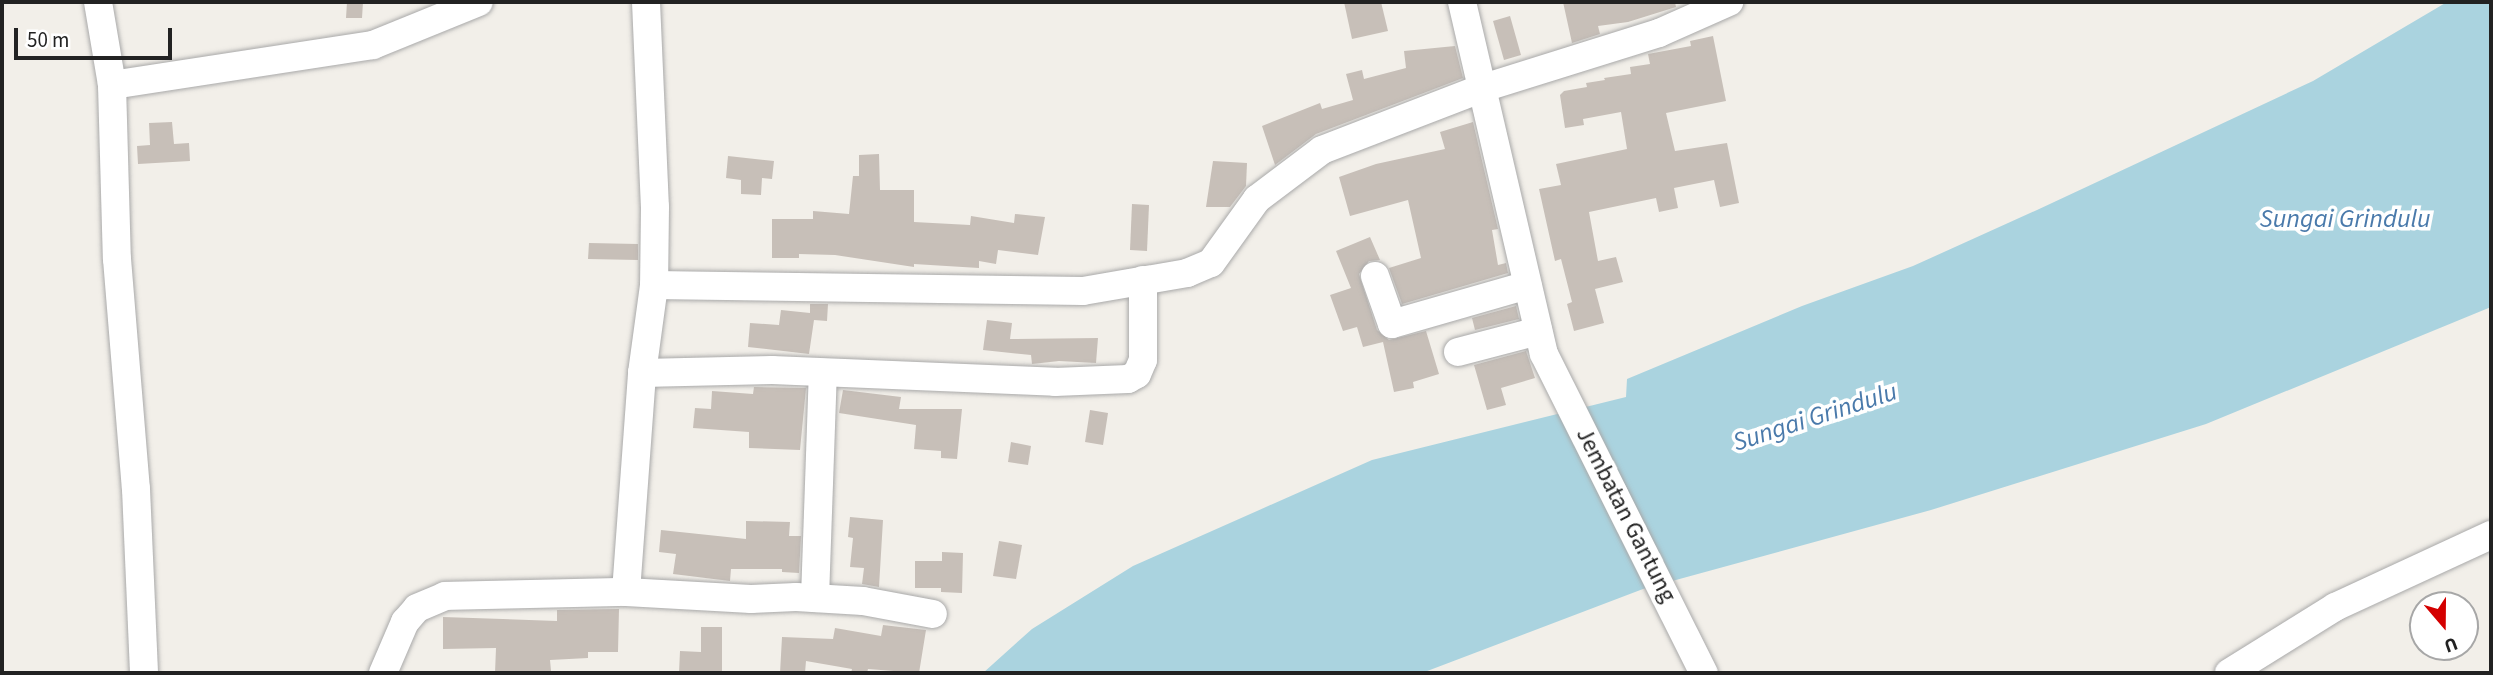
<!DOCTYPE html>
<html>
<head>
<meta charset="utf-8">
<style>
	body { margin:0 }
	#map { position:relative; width:2493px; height:675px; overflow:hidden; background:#f2efe9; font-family:"Source Sans 3",sans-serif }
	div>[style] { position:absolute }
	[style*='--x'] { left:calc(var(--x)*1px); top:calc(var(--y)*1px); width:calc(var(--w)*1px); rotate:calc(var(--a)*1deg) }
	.water>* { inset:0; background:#aad3df }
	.building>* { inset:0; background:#c7bfb8 }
	.roads { filter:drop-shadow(0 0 2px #a9a9a9) drop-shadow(0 0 2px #a9a9a9) }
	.minor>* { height:28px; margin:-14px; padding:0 14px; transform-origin:14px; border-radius:14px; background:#fff }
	span { translate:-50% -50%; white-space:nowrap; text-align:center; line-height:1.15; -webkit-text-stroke:7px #fff; paint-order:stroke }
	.street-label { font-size:24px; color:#222 }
	.water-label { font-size:26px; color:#4a7aab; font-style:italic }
	.frame { position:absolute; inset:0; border:4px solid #222; pointer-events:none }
	.north { position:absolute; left:2409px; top:591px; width:70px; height:70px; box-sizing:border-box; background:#fff; border:2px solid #a7a7a7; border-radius:50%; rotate:160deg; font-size:19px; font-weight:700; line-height:28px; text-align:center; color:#222 }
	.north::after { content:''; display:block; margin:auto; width:24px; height:32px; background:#d40000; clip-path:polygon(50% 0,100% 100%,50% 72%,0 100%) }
	.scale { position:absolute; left:14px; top:28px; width:158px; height:32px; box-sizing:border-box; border:4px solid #222; border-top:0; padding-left:9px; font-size:21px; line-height:24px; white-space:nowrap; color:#222; -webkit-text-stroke:5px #fff; paint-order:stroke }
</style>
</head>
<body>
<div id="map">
	<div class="water">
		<i style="clip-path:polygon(2447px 2px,2491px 2px,2491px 307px,2206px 424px,1931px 510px,1643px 589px,1422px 673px,983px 673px,1032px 629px,1133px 566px,1372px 460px,1626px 397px,1627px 379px,1802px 306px,1913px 266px,2037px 210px,2313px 81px)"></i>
	</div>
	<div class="building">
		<i style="clip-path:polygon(347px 2px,363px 2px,362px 18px,346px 18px)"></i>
		<i style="clip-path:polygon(1344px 2px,1381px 2px,1388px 31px,1352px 39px)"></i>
		<i style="clip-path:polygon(1563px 2px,1675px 2px,1676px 7px,1628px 22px,1598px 26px,1600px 34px,1572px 43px)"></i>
		<i style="clip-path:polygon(1510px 16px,1521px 55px,1504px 60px,1493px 21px)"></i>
		<i style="clip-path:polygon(1713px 36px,1726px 101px,1666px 113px,1675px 151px,1727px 143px,1739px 203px,1720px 207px,1714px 180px,1674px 188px,1678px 208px,1659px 212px,1656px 198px,1589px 212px,1598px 261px,1616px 257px,1623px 282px,1595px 289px,1604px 323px,1574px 331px,1567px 304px,1572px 302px,1561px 259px,1555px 261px,1539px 189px,1561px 185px,1556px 164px,1627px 149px,1621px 112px,1583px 119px,1584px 125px,1565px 128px,1560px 95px,1564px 91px,1587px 87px,1586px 83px,1605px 80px,1604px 78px,1631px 74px,1630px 67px,1650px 64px,1648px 54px,1691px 46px,1690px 41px)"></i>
		<i style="clip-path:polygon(1455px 46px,1463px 78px,1316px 134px,1275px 165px,1262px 126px,1320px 103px,1322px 109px,1353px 100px,1346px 74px,1362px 70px,1364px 79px,1406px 68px,1404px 51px)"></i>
		<i style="clip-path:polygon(172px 122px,174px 144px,189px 143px,190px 161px,138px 164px,137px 146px,150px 145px,149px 123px)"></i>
		<i style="clip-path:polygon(1473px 122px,1498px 229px,1492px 230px,1498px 265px,1506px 263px,1508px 273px,1402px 304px,1389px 268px,1421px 258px,1408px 200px,1350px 216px,1339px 177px,1376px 164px,1445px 149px,1440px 132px)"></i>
		<i style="clip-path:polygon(879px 154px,880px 190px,914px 190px,914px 222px,970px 225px,971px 216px,1014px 223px,1015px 214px,1045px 217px,1038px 255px,998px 250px,996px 264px,979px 261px,979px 268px,914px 264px,914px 267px,835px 255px,799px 254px,799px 258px,772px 258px,772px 219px,813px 219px,813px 211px,849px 214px,853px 176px,859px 176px,859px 155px)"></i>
		<i style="clip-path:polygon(728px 156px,774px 161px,772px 179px,762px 178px,761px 195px,741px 194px,741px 180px,726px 178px)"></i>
		<i style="clip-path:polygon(1213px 161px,1247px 163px,1246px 186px,1230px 207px,1206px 207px)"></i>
		<i style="clip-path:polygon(1132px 204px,1149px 205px,1147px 251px,1130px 250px)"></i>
		<i style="clip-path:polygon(1370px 237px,1380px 260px,1369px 261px,1359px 274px,1377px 330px,1389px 340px,1426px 331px,1439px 374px,1413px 382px,1414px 388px,1394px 392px,1383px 342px,1363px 347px,1357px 327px,1343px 331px,1330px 295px,1351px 288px,1336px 251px)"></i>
		<i style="clip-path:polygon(589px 243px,638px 244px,638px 260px,588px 259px)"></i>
		<i style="clip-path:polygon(810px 304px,828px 304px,827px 321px,814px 320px,809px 354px,748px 347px,750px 323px,779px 325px,781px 310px,810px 313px)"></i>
		<i style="clip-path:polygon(1516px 306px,1519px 319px,1475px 330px,1472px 318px)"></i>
		<i style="clip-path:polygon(987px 320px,1012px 323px,1010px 339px,1098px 338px,1096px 363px,1059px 361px,1032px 364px,1031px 355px,983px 350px)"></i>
		<i style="clip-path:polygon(1526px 351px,1535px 378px,1501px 388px,1506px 405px,1487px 410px,1474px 365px)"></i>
		<i style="clip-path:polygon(754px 387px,806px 388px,800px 450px,749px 448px,749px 432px,693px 428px,695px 408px,711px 409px,712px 391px,753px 394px)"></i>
		<i style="clip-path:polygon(843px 390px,901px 397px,899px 409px,962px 409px,957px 459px,941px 458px,941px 451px,914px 449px,916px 425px,839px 413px)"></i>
		<i style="clip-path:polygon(1090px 410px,1108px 413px,1103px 445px,1085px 442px)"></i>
		<i style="clip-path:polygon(1011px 442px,1031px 446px,1028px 465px,1008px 462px)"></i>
		<i style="clip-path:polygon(850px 517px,883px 520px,879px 587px,862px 584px,864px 568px,850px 567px,853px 538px,848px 537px)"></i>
		<i style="clip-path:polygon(746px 521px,790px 522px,789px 536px,801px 536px,799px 573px,782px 572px,782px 569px,731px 569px,730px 581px,673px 574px,676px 554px,659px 552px,661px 530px,746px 539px)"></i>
		<i style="clip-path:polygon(999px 541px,1022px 545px,1016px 579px,993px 576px)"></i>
		<i style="clip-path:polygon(942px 552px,963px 553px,962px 593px,941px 592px,941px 588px,915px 588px,915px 561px,942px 561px)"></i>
		<i style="clip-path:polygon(619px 609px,618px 652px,588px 652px,588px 658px,550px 660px,551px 671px,495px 673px,496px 648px,443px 649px,443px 617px,557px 621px,557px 610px)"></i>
		<i style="clip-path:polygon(883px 625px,926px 630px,919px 673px,868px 669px,867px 673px,851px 673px,852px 669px,806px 661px,805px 673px,780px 673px,782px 637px,833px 639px,835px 628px,881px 636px)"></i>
		<i style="clip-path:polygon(701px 627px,722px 627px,722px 673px,679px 673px,680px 651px,701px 652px)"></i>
	</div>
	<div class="roads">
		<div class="minor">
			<i style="--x:98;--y:2;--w:84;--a:80.4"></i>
			<i style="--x:112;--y:85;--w:174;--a:88.4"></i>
			<i style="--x:117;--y:259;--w:231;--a:85.3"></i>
			<i style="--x:136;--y:489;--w:184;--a:87.5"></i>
			<i style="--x:646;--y:2;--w:205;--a:87.5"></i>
			<i style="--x:655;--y:207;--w:78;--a:90.7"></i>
			<i style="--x:1462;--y:2;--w:361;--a:76.9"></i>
			<i style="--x:1544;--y:354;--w:357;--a:63.4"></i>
			<i style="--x:112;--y:85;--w:264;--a:-8.7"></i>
			<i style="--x:373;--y:45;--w:114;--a:-22.1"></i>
			<i style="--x:1375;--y:276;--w:51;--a:70.5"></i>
			<i style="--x:1392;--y:324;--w:141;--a:-16"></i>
			<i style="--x:1458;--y:352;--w:83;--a:-14.7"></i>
			<i style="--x:642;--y:373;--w:130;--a:-1.3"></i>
			<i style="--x:772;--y:370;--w:283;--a:2.4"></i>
			<i style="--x:1055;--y:382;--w:73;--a:-2.4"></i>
			<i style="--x:1128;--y:379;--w:10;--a:-29"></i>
			<i style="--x:1137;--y:374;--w:15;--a:-67"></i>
			<i style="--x:1143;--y:360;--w:80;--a:-90"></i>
			<i style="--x:626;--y:592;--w:125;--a:3.2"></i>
			<i style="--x:751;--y:599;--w:45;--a:-2.5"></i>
			<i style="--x:796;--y:597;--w:67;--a:3.4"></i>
			<i style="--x:863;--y:601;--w:71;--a:10.5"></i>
			<i style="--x:815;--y:598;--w:225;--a:-88"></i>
			<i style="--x:383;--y:673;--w:56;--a:-66.7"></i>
			<i style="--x:405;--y:622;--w:18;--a:-49"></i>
			<i style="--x:417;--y:608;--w:30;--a:-23"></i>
			<i style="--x:445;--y:596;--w:181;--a:-1.3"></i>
			<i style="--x:626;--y:592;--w:220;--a:-85.8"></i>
			<i style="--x:642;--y:373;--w:89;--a:-82.2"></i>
			<i style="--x:654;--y:285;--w:429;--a:0.8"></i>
			<i style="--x:1083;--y:291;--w:106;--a:-9.8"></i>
			<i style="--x:1187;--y:273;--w:26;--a:-23"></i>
			<i style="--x:1211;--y:263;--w:79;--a:-54.3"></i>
			<i style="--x:1257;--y:199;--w:81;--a:-37"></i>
			<i style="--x:1322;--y:150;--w:169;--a:-21.1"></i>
			<i style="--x:1480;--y:89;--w:188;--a:-17.4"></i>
			<i style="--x:1659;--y:33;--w:77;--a:-23.9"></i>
			<i style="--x:2229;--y:673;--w:125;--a:-31.9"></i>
			<i style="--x:2335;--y:607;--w:172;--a:-24.8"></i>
		</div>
	</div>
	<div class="street-label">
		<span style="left:1626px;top:515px;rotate:63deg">Jembatan Gantung</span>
	</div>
	<div class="water-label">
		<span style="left:2345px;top:219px">Sungai Grindulu</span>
		<span style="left:1815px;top:417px;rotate:-18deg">Sungai Grindulu</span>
	</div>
	<div class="frame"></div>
	<div class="north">U</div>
	<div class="scale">50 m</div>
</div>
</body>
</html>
